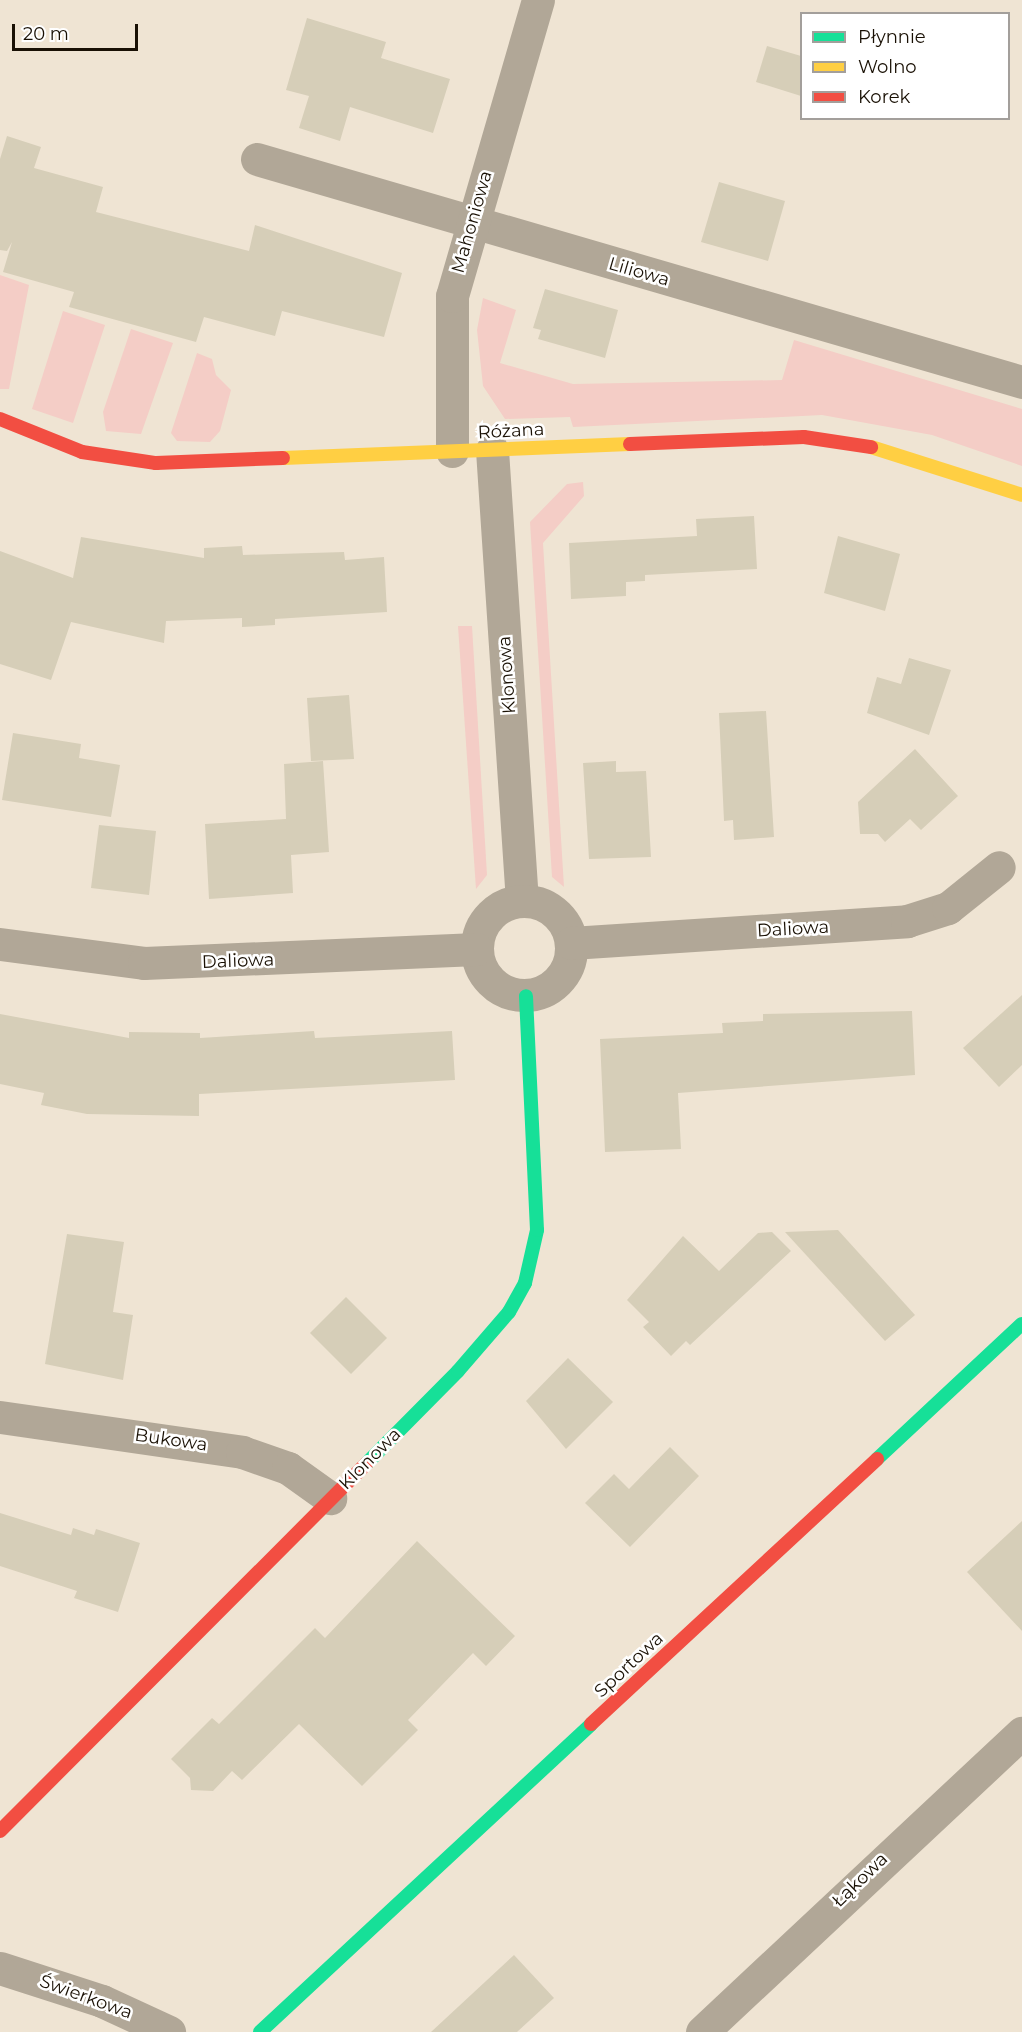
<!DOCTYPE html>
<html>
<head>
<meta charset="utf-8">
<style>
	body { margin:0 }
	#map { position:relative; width:1022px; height:2032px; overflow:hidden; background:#efe4d3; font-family:Montserrat,sans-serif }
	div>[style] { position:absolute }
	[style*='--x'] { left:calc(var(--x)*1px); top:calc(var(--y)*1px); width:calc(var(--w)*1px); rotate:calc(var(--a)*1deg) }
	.green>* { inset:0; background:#f4cdc6 }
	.building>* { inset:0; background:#d6ceb8 }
	.street>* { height:33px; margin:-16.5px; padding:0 16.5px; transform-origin:16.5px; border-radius:16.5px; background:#b1a797 }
	.street>.ring { margin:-16.5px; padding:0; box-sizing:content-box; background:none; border:33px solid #b1a797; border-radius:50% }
	.fast>* { height:14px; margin:-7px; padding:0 7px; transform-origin:7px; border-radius:7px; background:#16e098 }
	.slow>* { height:14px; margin:-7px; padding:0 7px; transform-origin:7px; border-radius:7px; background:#ffcf43 }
	.jam>* { height:14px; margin:-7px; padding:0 7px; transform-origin:7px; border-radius:7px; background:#f24e42 }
	span { translate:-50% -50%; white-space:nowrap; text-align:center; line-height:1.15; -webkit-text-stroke:5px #fff; paint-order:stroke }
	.street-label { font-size:18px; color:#191004 }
	.legend { position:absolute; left:800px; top:12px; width:210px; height:108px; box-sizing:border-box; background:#fff; border:2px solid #a39f9b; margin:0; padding:8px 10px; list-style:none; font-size:18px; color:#191004 }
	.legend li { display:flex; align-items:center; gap:12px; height:30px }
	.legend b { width:30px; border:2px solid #a39f9b }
	.scale { position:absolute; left:12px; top:24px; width:126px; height:27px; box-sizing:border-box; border:3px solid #191004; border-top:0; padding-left:8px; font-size:18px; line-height:21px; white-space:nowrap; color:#191004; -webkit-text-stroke:4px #fff; paint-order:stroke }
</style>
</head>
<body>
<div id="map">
	<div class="green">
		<i style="clip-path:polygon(0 275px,29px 285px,9px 389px,0 389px)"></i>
		<i style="clip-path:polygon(483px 298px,516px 310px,500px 363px,573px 384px,782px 380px,794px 340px,1022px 409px,1022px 466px,932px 435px,822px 415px,573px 427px,570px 417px,505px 419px,483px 386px,477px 330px)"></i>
		<i style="clip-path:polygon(63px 311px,105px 325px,73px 423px,32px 409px)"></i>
		<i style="clip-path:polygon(131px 329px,173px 343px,141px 434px,106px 431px,103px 412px)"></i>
		<i style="clip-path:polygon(197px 353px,212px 359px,216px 375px,231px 390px,220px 431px,210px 442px,177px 441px,171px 433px)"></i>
		<i style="clip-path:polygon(583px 482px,584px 496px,543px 543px,564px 887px,552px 877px,530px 522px,567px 484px)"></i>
		<i style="clip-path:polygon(458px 626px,472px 626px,487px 875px,476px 889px)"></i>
	</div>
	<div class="building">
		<i style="clip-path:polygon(307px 18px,386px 42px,381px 58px,450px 79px,433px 133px,350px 107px,340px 141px,299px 128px,309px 96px,286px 90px)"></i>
		<i style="clip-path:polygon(767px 46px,801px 56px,801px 96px,756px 82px)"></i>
		<i style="clip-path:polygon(7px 136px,41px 147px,34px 168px,103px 187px,96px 212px,249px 251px,255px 225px,402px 273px,384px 337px,282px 311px,275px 336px,204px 317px,196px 342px,69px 307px,74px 292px,3px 272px,12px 242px,7px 251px,0 250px,0 159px)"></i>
		<i style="clip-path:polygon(719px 182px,785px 201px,768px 261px,701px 242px)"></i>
		<i style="clip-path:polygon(545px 289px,618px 310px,605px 358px,538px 339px,541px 330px,533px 328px)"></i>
		<i style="clip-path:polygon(754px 516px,757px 569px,645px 575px,645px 581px,626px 582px,626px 596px,571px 599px,569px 543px,697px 536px,696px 519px)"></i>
		<i style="clip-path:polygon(838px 536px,900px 554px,885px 611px,824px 593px)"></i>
		<i style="clip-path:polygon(81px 537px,204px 558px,204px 548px,242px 546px,243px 555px,344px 552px,345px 560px,384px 557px,387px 612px,275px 619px,275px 625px,242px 627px,242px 618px,166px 621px,164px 643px,71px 622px,51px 680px,0 664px,0 551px,73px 578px)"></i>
		<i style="clip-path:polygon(909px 658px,951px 670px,929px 735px,867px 713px,877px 677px,901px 684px)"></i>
		<i style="clip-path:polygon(349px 695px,354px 759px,311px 761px,307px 698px)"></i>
		<i style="clip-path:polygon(766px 711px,774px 837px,734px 840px,733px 820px,724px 821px,719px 713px)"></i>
		<i style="clip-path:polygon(13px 733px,81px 744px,79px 758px,120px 765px,111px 817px,2px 800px)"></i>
		<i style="clip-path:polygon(915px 749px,958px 796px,921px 830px,910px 819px,885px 842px,878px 834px,860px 834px,858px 802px)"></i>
		<i style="clip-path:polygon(323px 761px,329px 852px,291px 855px,293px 893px,209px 899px,205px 824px,286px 819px,284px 764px)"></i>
		<i style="clip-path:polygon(616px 761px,616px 772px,646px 771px,651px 857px,589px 859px,583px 763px)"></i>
		<i style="clip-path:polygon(99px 825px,156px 831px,149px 895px,91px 888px)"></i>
		<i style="clip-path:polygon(1022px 995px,1022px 1065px,999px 1087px,963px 1048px)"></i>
		<i style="clip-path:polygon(912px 1011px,915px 1075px,678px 1093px,681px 1149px,605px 1152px,600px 1039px,723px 1033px,722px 1023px,763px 1021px,763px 1014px)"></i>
		<i style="clip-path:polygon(0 1014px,129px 1038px,129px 1032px,200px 1033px,200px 1038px,314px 1031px,315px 1038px,452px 1031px,455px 1080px,199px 1094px,199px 1116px,87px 1114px,41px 1105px,44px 1093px,0 1084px)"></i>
		<i style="clip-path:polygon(838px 1230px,915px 1315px,885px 1341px,785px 1232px)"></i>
		<i style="clip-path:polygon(772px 1232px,791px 1251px,690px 1345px,686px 1341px,671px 1356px,643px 1327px,649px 1322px,627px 1300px,683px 1236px,719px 1271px,758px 1233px)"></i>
		<i style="clip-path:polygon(67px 1234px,124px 1242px,113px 1312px,133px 1315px,123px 1380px,45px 1364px)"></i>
		<i style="clip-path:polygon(346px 1297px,387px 1338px,351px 1374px,310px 1333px)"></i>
		<i style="clip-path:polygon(568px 1358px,613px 1402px,566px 1449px,526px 1401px)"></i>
		<i style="clip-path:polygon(670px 1447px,699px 1476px,630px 1547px,585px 1503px,614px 1474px,629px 1489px)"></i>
		<i style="clip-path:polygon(0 1513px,71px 1535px,73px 1528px,94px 1535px,96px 1529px,140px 1543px,118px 1612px,74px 1598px,77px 1591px,0 1566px)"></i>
		<i style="clip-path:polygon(1022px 1521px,1022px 1631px,967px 1572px)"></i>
		<i style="clip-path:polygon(417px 1541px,515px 1636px,486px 1666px,473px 1653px,408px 1720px,418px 1730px,362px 1786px,299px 1724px,242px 1780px,232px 1771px,213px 1791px,191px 1790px,190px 1778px,171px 1759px,212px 1718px,219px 1724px,315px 1628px,325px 1638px)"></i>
		<i style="clip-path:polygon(514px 1955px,554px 1998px,517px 2032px,431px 2032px)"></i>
	</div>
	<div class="street">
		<i style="--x:257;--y:159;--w:797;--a:16.25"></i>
		<i style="--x:492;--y:450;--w:451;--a:86.2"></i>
		<i style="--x:452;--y:451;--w:155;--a:-90"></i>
		<i style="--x:452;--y:296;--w:308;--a:-73.8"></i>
		<i class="ring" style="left:477px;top:901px;width:61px;height:61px"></i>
		<i style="--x:571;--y:943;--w:337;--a:-3.7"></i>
		<i style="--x:907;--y:921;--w:43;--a:-17.6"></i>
		<i style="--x:948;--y:908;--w:65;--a:-38.8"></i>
		<i style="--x:0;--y:944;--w:145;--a:7.5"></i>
		<i style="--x:144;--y:963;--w:333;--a:-2.4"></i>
		<i style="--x:0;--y:1417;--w:245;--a:8.2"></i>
		<i style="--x:242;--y:1452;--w:49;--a:19.2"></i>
		<i style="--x:288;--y:1468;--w:52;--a:35.5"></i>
		<i style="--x:0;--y:1968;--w:107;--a:17.9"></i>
		<i style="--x:102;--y:2001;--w:74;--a:24.8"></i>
		<i style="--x:702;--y:2032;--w:438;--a:-43.1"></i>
	</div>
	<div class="fast">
		<i style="--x:877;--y:1459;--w:198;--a:-43"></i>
		<i style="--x:367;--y:1463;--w:129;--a:-45.3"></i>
		<i style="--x:458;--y:1371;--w:78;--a:-49.2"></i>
		<i style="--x:509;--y:1312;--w:33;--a:-61"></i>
		<i style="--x:525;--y:1283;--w:54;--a:-77.2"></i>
		<i style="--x:537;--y:1230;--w:234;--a:-92.7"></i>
		<i style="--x:260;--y:2032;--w:452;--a:-42.9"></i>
	</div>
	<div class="slow">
		<i style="--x:871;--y:447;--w:158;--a:17.6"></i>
		<i style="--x:283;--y:458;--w:347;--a:-2.3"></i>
	</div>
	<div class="jam">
		<i style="--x:0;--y:419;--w:88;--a:21.9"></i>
		<i style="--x:82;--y:452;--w:75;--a:8.5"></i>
		<i style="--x:156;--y:463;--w:127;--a:-2.3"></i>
		<i style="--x:630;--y:444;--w:174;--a:-2.3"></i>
		<i style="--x:804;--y:437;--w:68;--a:8.5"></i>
		<i style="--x:591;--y:1724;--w:390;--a:-42.8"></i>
		<i style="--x:0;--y:1831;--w:520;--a:-45.08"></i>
	</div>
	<div class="street-label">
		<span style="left:472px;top:222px;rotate:-74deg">Mahoniowa</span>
		<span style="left:639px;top:272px;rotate:16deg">Liliowa</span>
		<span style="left:511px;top:431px;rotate:-3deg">Różana</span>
		<span style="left:507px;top:675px;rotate:-94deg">Klonowa</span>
		<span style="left:793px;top:929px;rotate:-3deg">Daliowa</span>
		<span style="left:238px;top:961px;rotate:-2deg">Daliowa</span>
		<span style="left:171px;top:1440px;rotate:8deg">Bukowa</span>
		<span style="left:370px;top:1459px;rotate:-45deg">Klonowa</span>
		<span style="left:629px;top:1665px;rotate:-43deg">Sportowa</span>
		<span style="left:860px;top:1880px;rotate:-44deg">Łąkowa</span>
		<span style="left:86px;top:1997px;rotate:20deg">Świerkowa</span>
	</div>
	<ul class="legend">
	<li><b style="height:8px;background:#16e098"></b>Płynnie</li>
	<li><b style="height:8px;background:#ffcf43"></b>Wolno</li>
	<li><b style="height:8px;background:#f24e42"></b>Korek</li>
	</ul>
	<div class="scale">20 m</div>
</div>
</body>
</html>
